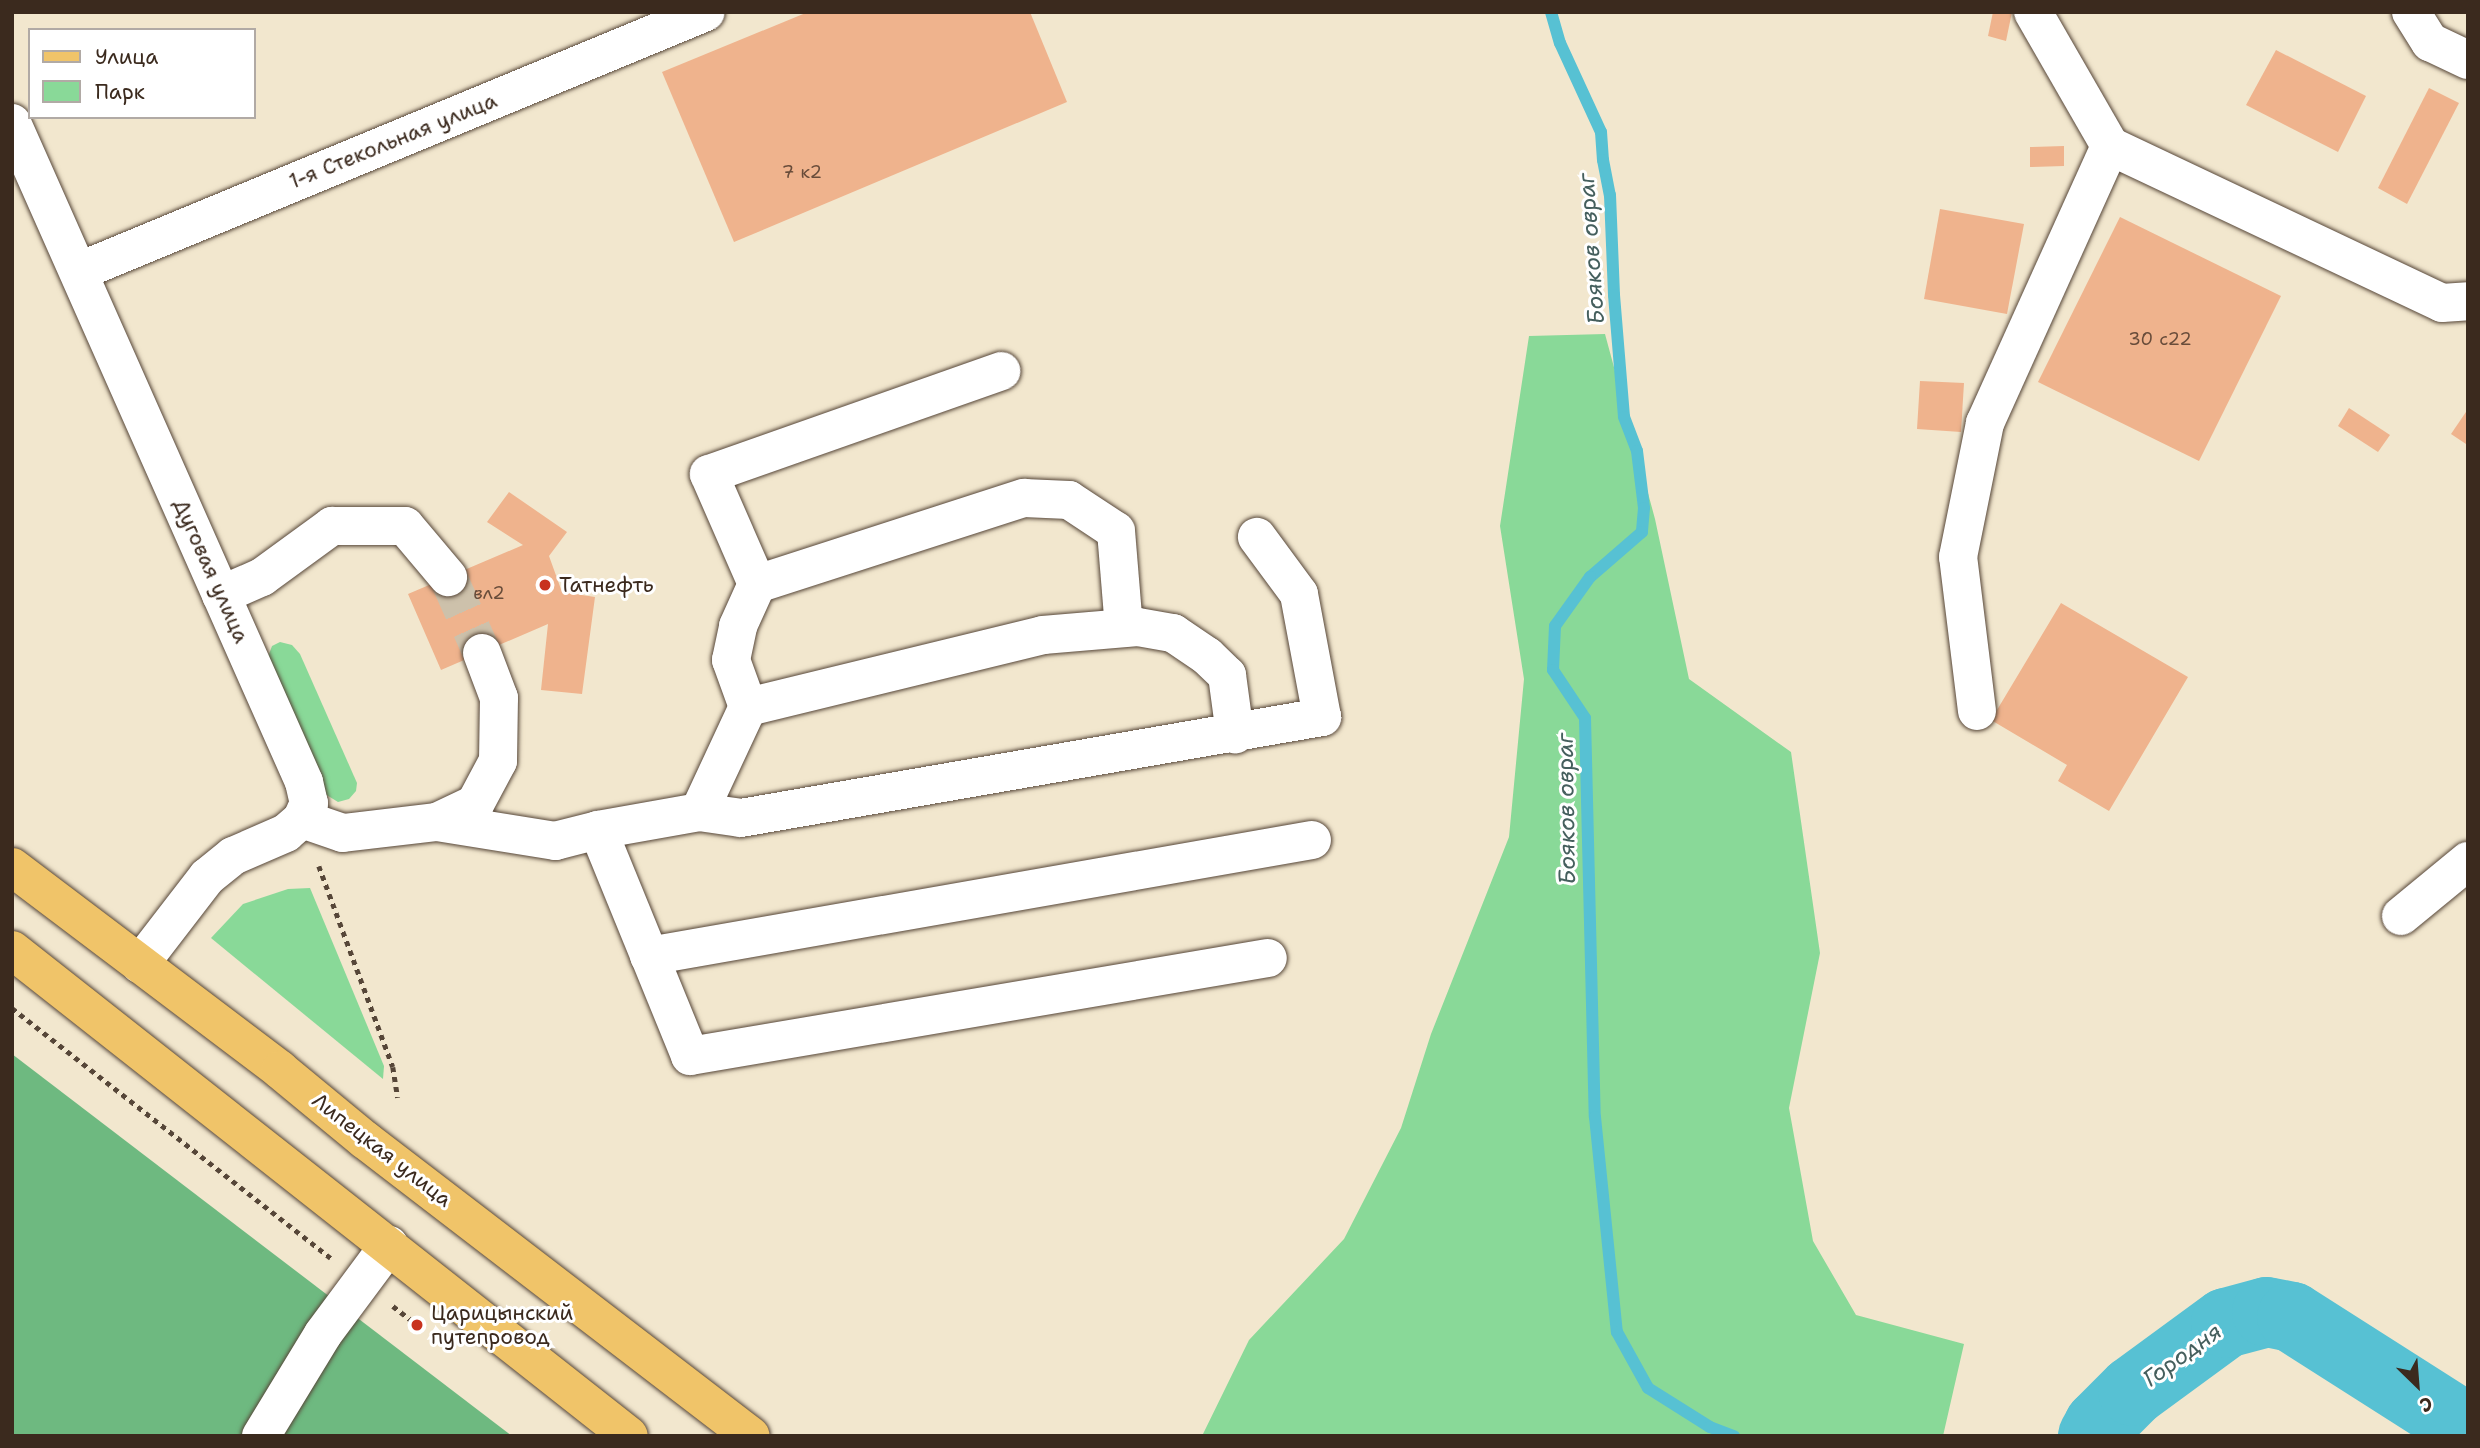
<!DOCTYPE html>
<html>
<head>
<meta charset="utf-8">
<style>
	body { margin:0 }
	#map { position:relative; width:2480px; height:1448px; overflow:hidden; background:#f2e7ce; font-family:"Shantell Sans",sans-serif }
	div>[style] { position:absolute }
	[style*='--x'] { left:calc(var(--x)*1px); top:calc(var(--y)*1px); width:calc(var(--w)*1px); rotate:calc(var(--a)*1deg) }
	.green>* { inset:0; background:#89d998 }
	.forest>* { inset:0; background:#6eb980 }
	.stream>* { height:12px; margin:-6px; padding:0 6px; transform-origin:6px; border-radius:6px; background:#57c1d3 }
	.river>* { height:70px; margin:-35px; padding:0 35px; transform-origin:35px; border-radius:35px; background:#57c1d3 }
	.building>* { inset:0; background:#efb38d }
	.minor-tunnel>* { height:38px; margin-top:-19px; transform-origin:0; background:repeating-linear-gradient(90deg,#cdc1ab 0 38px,transparent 0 57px) }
	.path>* { height:4.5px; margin-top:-2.25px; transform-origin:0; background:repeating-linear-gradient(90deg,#564638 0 5px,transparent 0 10px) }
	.roads { filter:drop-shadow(0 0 2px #564638) drop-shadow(0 0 2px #564638) }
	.minor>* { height:38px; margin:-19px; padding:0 19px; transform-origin:19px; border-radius:19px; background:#fff }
	.major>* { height:38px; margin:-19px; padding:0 19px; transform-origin:19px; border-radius:19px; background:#f0c469 }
	.dots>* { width:19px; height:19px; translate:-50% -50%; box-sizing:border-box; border:4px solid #fff; border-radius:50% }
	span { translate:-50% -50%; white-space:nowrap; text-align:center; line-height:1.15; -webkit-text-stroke:6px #fff; paint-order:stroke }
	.number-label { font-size:18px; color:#684c3a }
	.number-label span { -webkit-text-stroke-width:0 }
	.street-label { font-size:21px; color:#3b2a1e }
	.poi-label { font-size:21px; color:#3b2a1e }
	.left { translate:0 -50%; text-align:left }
	.water-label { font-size:23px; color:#455f5d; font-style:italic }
	.frame { position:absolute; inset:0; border:14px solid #3b2a1e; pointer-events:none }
	.legend { position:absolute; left:28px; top:28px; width:228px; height:91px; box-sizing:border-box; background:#fff; border:2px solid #b1aaa5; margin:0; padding:9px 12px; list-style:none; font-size:21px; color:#3b2a1e }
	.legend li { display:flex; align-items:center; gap:14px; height:35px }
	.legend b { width:35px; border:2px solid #b1aaa5 }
	.north { position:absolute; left:2382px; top:1350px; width:70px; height:70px; -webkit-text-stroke:5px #fff; paint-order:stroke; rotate:155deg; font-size:19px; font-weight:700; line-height:28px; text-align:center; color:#3b2a1e }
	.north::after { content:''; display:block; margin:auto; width:24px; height:32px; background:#3b2a1e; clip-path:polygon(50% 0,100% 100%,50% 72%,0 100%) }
</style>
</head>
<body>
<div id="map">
	<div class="green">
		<i style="clip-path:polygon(1605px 334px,1655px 519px,1689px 679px,1791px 752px,1820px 953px,1789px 1108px,1813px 1241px,1856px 1315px,1964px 1344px,1943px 1436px,1202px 1436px,1249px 1340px,1344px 1239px,1401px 1128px,1431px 1034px,1509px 837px,1524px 679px,1500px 526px,1529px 336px)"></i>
		<i style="clip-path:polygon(280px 642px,292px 645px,300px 654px,357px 783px,356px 791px,349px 799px,338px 802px,325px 794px,268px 657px,272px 646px)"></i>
		<i style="clip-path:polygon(310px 888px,384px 1066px,383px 1079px,211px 938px,243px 904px,288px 889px)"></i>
	</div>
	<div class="forest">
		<i style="clip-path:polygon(12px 1054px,512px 1436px,12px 1436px)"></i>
	</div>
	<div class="stream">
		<i style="--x:1551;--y:12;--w:32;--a:74"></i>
		<i style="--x:1560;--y:43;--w:98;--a:65.3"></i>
		<i style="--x:1601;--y:132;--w:28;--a:86"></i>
		<i style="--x:1603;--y:160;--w:36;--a:79"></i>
		<i style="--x:1610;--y:195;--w:100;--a:87.7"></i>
		<i style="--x:1614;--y:295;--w:122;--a:85.3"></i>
		<i style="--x:1624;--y:417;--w:36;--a:69"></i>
		<i style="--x:1637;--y:451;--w:57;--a:83"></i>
		<i style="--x:1644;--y:508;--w:24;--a:95"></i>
		<i style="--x:1642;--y:532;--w:69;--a:139.1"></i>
		<i style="--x:1590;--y:577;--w:60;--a:125.5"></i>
		<i style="--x:1555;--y:626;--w:44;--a:92.6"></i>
		<i style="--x:1553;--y:670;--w:58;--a:56.3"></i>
		<i style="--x:1585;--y:718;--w:399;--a:88.6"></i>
		<i style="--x:1595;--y:1117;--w:216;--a:84.2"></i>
		<i style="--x:1617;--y:1332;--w:64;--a:61"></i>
		<i style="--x:1648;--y:1388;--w:73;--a:32.2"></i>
		<i style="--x:1710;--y:1427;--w:26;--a:21"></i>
	</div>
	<div class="river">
		<i style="--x:2093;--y:1436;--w:13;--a:-61"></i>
		<i style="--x:2099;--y:1425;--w:48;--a:-45"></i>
		<i style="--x:2133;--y:1391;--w:115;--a:-36.2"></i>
		<i style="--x:2226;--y:1323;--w:42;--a:-15"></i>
		<i style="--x:2267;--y:1312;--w:25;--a:11"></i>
		<i style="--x:2292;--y:1317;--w:209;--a:32.5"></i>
	</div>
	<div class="building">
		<i style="clip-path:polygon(808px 12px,1030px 12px,1067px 102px,734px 242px,662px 72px)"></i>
		<i style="clip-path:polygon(1993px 12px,2012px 12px,2006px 41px,1988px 36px)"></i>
		<i style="clip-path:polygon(2276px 50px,2366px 96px,2338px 152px,2246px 105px)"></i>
		<i style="clip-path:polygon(2429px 88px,2459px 103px,2407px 204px,2378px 188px)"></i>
		<i style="clip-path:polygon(2064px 146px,2064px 166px,2030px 167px,2030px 147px)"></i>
		<i style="clip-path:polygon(1940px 209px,2024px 224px,2007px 314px,1924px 299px)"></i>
		<i style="clip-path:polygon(2120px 217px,2281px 296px,2199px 461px,2038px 382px)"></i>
		<i style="clip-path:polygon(1920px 381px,1964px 383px,1961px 432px,1917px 429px)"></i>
		<i style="clip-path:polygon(2349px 408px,2390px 435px,2378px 452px,2338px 426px)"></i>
		<i style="clip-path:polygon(2468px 409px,2468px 441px,2466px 444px,2451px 434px)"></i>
		<i style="clip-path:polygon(509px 492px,567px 532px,549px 556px,562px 592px,595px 597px,582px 694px,541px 690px,548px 624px,441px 670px,408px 594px,523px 545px,487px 522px)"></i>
		<i style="clip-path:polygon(2061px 603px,2188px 677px,2109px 811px,2058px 781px,2067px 765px,1991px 720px)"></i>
	</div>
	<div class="minor-tunnel">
		<i style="--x:448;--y:577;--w:83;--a:65.9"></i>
	</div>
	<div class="path">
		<i style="--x:319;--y:866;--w:214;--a:69.8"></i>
		<i style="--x:393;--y:1067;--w:31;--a:81"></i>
		<i style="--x:12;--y:1008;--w:405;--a:38.1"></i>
		<i style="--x:393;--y:1306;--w:31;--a:38"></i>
	</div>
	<div class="roads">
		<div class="minor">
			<i style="--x:2033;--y:12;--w:155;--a:60.1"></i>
			<i style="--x:2110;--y:146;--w:367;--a:25.3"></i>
			<i style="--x:2442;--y:303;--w:26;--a:-4"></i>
			<i style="--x:2411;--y:12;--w:36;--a:58"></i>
			<i style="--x:2430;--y:42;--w:42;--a:25.3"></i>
			<i style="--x:12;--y:123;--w:721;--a:66.1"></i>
			<i style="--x:304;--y:782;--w:22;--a:77"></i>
			<i style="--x:309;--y:803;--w:17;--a:114"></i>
			<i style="--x:302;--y:819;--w:21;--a:139"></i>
			<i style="--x:286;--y:833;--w:58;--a:156.5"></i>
			<i style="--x:233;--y:856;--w:33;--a:141"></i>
			<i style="--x:207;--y:877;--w:110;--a:127.6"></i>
			<i style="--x:80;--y:271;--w:677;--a:-22.48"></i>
			<i style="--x:757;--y:584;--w:120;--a:-113.6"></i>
			<i style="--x:709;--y:474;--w:310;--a:-19.4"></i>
			<i style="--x:221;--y:595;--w:45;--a:-23.7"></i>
			<i style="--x:262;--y:577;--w:87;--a:-36.1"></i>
			<i style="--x:332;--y:526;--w:73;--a:0"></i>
			<i style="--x:405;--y:526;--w:67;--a:49.9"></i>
			<i style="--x:748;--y:707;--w:304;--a:-13.7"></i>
			<i style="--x:1043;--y:635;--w:95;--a:-4.8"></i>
			<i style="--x:1138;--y:627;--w:36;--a:10"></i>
			<i style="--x:1173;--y:633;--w:41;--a:34.1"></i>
			<i style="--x:1207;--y:656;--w:28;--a:44"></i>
			<i style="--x:1227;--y:675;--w:60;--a:82.3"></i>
			<i style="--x:1977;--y:711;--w:155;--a:-97"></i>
			<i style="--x:1958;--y:557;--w:137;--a:-78.6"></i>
			<i style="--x:1985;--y:423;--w:304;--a:-65.7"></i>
			<i style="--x:699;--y:812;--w:116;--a:-65"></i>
			<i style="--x:748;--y:707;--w:50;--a:-109.9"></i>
			<i style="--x:731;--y:660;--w:35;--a:-78"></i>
			<i style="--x:738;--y:626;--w:46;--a:-65.7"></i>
			<i style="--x:757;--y:584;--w:281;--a:-17.9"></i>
			<i style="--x:1024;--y:498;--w:45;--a:2.5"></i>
			<i style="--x:1069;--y:500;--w:56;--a:33.4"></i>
			<i style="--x:1116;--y:531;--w:97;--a:85.3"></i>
			<i style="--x:302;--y:819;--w:43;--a:18.9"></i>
			<i style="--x:343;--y:833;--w:95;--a:-6.7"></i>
			<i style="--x:437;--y:822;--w:120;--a:9.1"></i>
			<i style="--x:555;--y:841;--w:44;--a:-14.3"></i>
			<i style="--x:598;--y:830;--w:103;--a:-10.1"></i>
			<i style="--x:699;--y:812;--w:42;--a:8.1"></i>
			<i style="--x:741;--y:818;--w:590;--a:-9.86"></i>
			<i style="--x:1322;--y:717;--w:125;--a:-100.6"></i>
			<i style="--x:1299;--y:594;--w:71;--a:-126.4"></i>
			<i style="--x:437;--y:822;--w:42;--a:-25.3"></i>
			<i style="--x:475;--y:804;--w:49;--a:-61.9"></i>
			<i style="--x:498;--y:761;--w:63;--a:-89.1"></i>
			<i style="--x:499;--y:698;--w:48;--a:-110.7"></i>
			<i style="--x:598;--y:830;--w:244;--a:67.8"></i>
			<i style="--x:690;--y:1056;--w:586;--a:-9.62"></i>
			<i style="--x:2401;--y:916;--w:87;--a:-39.4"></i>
			<i style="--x:649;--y:956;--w:673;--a:-9.92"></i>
			<i style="--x:261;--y:1436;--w:119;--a:-58.7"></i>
			<i style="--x:323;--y:1334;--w:111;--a:-53.4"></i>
		</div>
		<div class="major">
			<i style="--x:12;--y:867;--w:336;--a:37.1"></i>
			<i style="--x:280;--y:1070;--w:110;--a:39.5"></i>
			<i style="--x:365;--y:1140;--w:486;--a:37.5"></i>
			<i style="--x:12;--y:950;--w:785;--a:38.23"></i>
		</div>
	</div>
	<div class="dots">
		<i style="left:545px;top:585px;background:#c8321e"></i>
		<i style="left:417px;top:1325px;background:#c8321e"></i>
	</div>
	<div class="number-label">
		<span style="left:802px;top:172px">7 к2</span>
		<span style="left:2160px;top:339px">30 с22</span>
		<span style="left:489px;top:593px">вл2</span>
	</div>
	<div class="street-label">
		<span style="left:393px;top:141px;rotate:-22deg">1-я Стекольная улица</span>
		<span style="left:211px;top:571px;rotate:66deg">Дуговая улица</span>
		<span style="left:382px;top:1150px;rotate:38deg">Липецкая улица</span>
	</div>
	<div class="poi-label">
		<span class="left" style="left:559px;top:585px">Татнефть</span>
		<span class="left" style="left:431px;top:1325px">Царицынский<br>путепровод</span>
	</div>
	<div class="water-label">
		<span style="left:1591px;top:249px;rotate:-94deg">Бояков овраг</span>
		<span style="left:1566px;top:809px;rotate:-91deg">Бояков овраг</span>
		<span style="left:2182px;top:1355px;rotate:-36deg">Городня</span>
	</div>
	<div class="frame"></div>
	<ul class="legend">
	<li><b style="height:9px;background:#f0c469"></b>Улица</li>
	<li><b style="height:19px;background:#89d998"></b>Парк</li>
	</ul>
	<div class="north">С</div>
</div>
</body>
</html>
